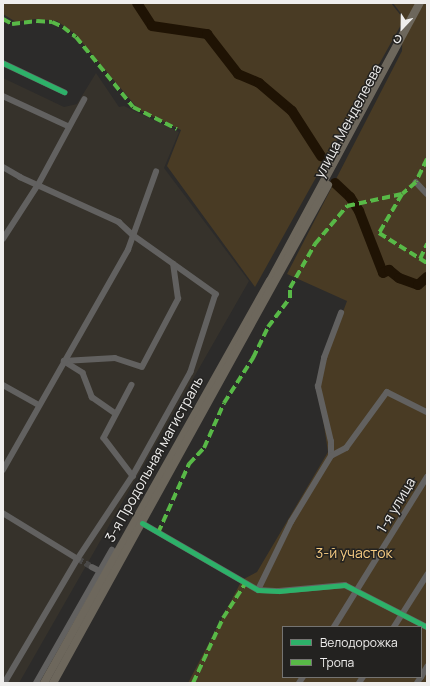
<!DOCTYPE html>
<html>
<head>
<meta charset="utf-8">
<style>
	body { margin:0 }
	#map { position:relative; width:430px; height:686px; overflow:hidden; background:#2c2b2a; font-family:Manrope,sans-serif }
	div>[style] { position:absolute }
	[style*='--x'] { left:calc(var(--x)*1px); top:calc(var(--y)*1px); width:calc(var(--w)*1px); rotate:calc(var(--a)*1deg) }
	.built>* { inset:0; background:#36322b }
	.green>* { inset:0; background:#493b24 }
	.river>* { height:10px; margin:-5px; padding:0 5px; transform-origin:5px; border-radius:5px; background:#1f1304 }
	.minor-tunnel>* { height:5.5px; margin-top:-2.75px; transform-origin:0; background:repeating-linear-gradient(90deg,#494847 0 5.5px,transparent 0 8.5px) }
	.minor>* { height:5.5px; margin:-2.75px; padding:0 2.75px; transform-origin:2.75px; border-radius:2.75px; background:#626160 }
	.highway>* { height:8px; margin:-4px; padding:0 4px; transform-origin:4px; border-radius:4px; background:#6d675c }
	.quiet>* { height:4px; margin-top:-2px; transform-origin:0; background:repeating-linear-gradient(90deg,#58b947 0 8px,transparent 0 12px) }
	.cycleway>* { height:5px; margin:-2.5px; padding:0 2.5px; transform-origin:2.5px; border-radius:2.5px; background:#2db169 }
	span { translate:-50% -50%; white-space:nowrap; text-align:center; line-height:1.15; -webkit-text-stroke:3px #232220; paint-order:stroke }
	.street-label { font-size:14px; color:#efeeed }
	.park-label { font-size:14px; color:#f7cc82 }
	.frame { position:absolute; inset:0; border:4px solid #efeeed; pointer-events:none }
	.legend { position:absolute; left:282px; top:626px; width:140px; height:52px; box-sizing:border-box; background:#232220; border:1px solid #757472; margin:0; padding:5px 7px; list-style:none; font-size:12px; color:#efeeed }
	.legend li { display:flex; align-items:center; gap:8px; height:20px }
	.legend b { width:20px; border:1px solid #757472 }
	.north { position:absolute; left:382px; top:8px; width:40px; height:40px; -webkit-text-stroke:3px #232220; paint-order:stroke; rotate:202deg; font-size:11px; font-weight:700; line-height:16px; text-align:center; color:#efeeed }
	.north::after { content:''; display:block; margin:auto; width:14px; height:18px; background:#efeeed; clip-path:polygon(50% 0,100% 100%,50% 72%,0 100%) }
</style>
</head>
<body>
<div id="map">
	<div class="built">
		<i style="clip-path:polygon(96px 73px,119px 107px,124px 106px,179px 132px,164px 168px,249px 281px,19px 683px,3px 683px,3px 78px,64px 107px,77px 104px)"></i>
	</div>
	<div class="green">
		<i style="clip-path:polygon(3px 3px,391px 3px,402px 17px,402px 23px,255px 287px,167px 166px,181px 130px,139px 110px,75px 34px,57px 21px,35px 19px,16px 22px,3px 14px)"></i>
		<i style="clip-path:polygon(evenodd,393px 3px,427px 3px,427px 683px,188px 683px,242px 580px,257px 572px,328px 452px,319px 393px,328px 352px,347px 301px,287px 274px,402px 51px,403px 16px,393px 3px,283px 627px,421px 627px,421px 677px,283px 677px,283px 627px)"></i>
	</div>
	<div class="river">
		<i style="--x:137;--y:3;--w:27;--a:57"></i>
		<i style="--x:152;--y:26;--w:56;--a:8.3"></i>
		<i style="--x:207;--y:34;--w:51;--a:52.2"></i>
		<i style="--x:238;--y:74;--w:23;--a:23"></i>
		<i style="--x:259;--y:83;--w:43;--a:40.3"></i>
		<i style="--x:292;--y:111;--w:54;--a:57.2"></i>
		<i style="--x:335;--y:183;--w:21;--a:43"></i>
		<i style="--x:350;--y:197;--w:17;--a:57"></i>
		<i style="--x:359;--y:211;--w:66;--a:68.8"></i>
		<i style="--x:383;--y:273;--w:7;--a:-27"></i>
		<i style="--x:389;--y:270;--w:13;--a:39"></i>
		<i style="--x:399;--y:278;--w:20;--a:20"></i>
		<i style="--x:418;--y:285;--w:12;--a:-42"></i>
	</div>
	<div class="minor-tunnel">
		<i style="--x:78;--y:559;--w:16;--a:30"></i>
	</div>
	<div class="minor">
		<i style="--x:3;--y:63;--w:68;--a:25.4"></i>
		<i style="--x:3;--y:96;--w:72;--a:24.8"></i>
		<i style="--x:3;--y:167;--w:20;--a:30"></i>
		<i style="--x:20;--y:177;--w:109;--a:24.4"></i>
		<i style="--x:119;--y:222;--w:19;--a:43"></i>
		<i style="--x:133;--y:235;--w:102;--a:35.4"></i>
		<i style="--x:216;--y:294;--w:82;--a:107.8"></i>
		<i style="--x:191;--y:372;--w:119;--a:119.1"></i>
		<i style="--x:133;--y:476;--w:100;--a:123.5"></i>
		<i style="--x:78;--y:559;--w:144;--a:120.5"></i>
		<i style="--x:416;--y:182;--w:16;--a:47"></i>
		<i style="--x:3;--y:239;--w:64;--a:-57.1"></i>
		<i style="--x:38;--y:185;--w:97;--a:-61.6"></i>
		<i style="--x:64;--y:361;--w:51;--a:-3.4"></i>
		<i style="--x:115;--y:358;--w:28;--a:18"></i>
		<i style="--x:142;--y:367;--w:77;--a:-62.1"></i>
		<i style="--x:178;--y:299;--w:35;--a:-98"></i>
		<i style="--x:64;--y:361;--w:22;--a:32"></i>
		<i style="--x:83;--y:373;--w:26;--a:69"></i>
		<i style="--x:92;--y:397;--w:28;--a:35"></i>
		<i style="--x:3;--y:385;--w:41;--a:29.1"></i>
		<i style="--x:132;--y:385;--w:60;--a:117.8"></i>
		<i style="--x:104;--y:438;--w:48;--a:52.7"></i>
		<i style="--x:331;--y:456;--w:14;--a:-90"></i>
		<i style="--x:331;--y:442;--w:57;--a:-103.3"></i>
		<i style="--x:318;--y:387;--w:30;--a:-78"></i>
		<i style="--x:324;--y:358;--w:48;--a:-69.3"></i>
		<i style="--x:3;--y:470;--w:253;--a:-60.4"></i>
		<i style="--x:128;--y:250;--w:83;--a:-70.3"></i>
		<i style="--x:3;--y:513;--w:88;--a:31.5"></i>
		<i style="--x:142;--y:523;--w:134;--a:30"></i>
		<i style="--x:258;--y:590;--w:21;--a:3"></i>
		<i style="--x:279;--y:591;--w:66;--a:-5.2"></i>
		<i style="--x:345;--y:585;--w:92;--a:27.1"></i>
		<i style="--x:92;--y:567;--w:9;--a:27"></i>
		<i style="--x:258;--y:590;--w:76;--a:-64.1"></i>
		<i style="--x:291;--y:522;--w:77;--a:-58.8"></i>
		<i style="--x:331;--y:456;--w:17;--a:-28"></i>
		<i style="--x:346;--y:448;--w:69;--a:-53.8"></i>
		<i style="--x:387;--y:392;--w:45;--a:26.6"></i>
		<i style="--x:334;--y:627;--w:176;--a:-58.2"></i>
		<i style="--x:394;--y:627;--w:62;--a:-57.6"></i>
		<i style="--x:421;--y:677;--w:12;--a:-59"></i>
		<i style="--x:36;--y:683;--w:153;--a:-60.3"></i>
		<i style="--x:299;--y:683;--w:7;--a:-56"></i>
		<i style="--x:359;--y:683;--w:7;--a:-56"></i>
		<i style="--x:417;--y:683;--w:7;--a:-56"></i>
	</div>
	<div class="highway">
		<i style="--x:44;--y:683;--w:461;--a:-60.7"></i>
		<i style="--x:270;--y:281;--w:316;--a:-61.7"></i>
		<i style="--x:53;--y:683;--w:569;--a:-61.09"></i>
	</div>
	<div class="quiet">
		<i style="--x:3;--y:19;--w:10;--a:29"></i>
		<i style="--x:12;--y:24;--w:25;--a:-7"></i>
		<i style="--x:37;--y:21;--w:15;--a:4"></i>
		<i style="--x:52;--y:22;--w:12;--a:24"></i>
		<i style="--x:63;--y:27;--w:16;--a:38"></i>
		<i style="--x:76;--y:37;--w:90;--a:50.8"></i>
		<i style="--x:133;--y:107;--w:49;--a:26.6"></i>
		<i style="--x:427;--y:159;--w:25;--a:116"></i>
		<i style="--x:416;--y:182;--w:18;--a:139"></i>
		<i style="--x:402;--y:194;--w:45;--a:120.5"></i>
		<i style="--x:379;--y:233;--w:57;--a:32"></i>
		<i style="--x:420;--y:259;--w:17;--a:-65"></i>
		<i style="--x:158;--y:533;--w:76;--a:-65.8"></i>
		<i style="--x:189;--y:464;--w:22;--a:-47"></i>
		<i style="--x:204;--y:448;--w:49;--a:-66"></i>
		<i style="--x:224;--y:403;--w:54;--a:-57.2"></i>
		<i style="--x:253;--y:358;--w:34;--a:-64"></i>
		<i style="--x:268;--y:327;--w:36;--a:-53"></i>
		<i style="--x:290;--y:298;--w:10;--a:-90"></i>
		<i style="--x:290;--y:288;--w:51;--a:-60.4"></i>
		<i style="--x:315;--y:244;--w:50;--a:-49.9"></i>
		<i style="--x:347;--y:206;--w:56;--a:-12.3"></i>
		<i style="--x:193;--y:683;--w:72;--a:-65.2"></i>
		<i style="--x:223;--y:618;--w:40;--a:-57.1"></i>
	</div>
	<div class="cycleway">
		<i style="--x:3;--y:63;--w:68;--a:25.4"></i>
		<i style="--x:142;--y:523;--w:134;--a:30"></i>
		<i style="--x:258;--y:590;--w:21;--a:3"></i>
		<i style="--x:279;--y:591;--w:66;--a:-5.2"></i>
		<i style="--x:345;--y:585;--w:92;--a:27.1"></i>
	</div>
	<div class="street-label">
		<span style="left:348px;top:121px;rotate:-62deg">улица Менделеева</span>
		<span style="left:154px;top:459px;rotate:-61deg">3-я Продольная магистраль</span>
		<span style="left:396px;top:505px;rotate:-59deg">1-я улица</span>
	</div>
	<div class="park-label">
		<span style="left:354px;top:553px">3-й участок</span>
	</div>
	<div class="frame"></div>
	<ul class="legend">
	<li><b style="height:5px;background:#2db169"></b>Велодорожка</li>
	<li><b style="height:5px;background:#58b947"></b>Тропа</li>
	</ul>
	<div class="north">С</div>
</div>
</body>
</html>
